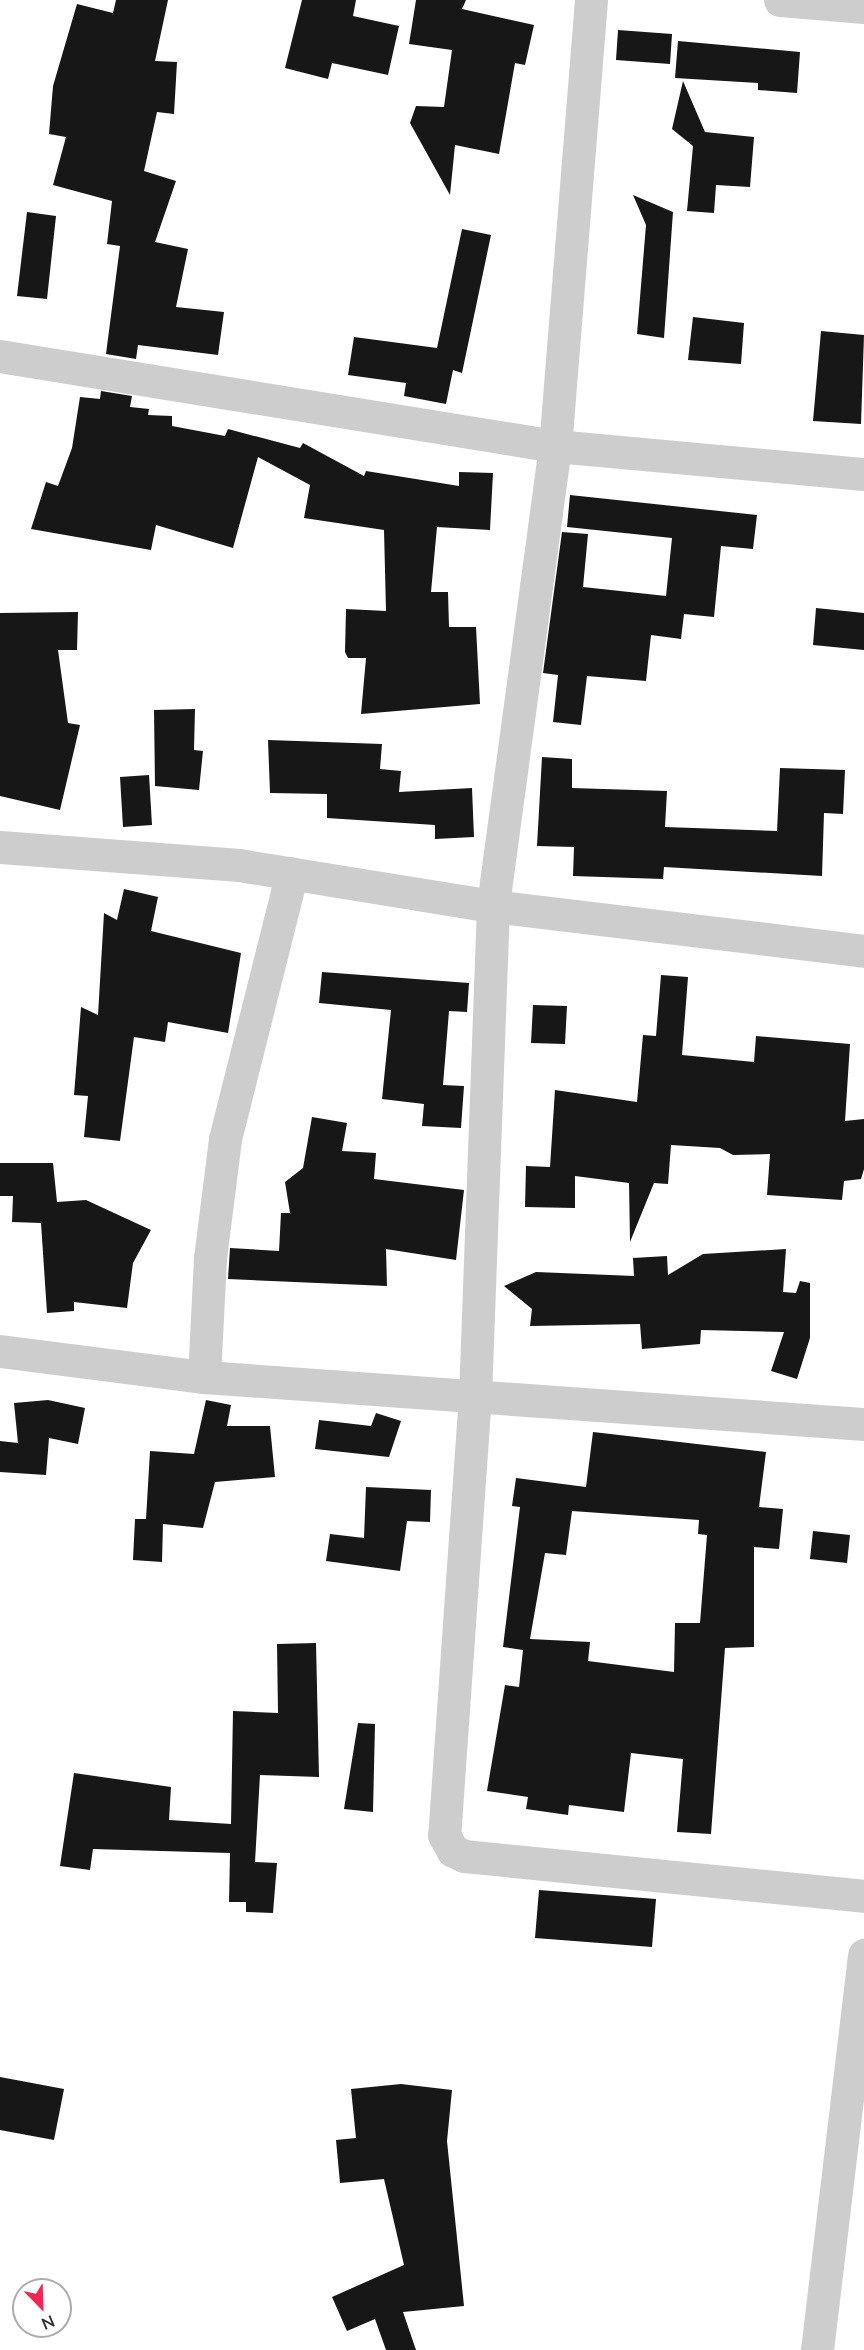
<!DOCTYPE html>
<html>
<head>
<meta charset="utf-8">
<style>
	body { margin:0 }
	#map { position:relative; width:864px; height:2350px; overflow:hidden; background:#fff; font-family:Lato,sans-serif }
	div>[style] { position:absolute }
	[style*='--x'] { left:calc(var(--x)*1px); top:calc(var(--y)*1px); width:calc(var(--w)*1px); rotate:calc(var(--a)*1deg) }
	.building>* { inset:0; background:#171717 }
	.minor>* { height:33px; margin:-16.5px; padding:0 16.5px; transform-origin:16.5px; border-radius:16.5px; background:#cdcdcd }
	span { translate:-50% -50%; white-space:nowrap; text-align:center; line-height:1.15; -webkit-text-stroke:6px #fff; paint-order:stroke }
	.north { position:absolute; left:12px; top:2278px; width:60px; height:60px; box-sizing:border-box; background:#fff; border:2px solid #acacac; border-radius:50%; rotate:157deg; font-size:16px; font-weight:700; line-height:24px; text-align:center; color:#303030 }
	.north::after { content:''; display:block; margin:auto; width:21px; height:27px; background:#f42555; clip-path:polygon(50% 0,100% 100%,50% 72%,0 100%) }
</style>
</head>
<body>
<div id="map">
	<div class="building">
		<i style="clip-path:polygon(116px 0,168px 0,155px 61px,177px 62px,174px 114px,157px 112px,144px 171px,176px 181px,155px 242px,188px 249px,176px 307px,224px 312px,218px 355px,138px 345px,136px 359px,106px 354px,120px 246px,107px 244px,112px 201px,53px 185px,66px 137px,49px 134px,53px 86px,77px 4px,113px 13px)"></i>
		<i style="clip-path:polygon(302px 0,356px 0,353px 16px,399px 26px,388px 75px,332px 63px,328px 79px,285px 68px)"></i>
		<i style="clip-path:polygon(416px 0,466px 0,462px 9px,534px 25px,525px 65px,515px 63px,499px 154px,455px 145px,450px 195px,410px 123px,416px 106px,444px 107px,452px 50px,409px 44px)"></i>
		<i style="clip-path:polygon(618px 30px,672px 34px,670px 64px,616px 60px)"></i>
		<i style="clip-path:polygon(678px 41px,800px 52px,797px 93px,758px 90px,758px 83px,675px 78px)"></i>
		<i style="clip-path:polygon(683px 81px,705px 132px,754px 137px,750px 187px,716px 185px,714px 213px,687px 211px,693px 146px,672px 129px)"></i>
		<i style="clip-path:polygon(633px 195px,673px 212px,664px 338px,637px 334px,646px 225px)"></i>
		<i style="clip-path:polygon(27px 212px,56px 216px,47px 299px,17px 296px)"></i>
		<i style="clip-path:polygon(462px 229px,491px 235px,462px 373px,453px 370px,446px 404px,404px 396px,406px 383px,348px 375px,354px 337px,437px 348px)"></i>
		<i style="clip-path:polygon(693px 317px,744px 323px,741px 364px,688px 360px)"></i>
		<i style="clip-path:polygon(821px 331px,864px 335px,861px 424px,813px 421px)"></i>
		<i style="clip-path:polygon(101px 391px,132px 396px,130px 407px,149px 409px,148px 415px,172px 416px,172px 426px,225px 436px,228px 429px,300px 448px,303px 443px,364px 476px,366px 471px,459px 486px,459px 472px,493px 473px,490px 530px,437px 527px,431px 592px,448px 592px,449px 627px,476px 627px,480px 704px,361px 714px,366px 658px,348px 658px,345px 652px,346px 609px,386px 611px,384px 530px,304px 518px,310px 485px,258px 457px,233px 548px,156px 525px,151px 550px,31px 529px,46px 482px,58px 486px,72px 448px,80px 397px,100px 399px)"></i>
		<i style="clip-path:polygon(570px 495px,757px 515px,753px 549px,721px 546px,714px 617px,684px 614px,681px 639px,651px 635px,646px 681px,587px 676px,581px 725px,553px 722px,558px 675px,543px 673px,562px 532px,588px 534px,583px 587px,666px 596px,672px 538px,567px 527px)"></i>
		<i style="clip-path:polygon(816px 608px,864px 613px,864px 650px,813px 645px)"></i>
		<i style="clip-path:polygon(78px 612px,77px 650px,58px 650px,68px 723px,80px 725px,60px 810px,0 796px,0 613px)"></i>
		<i style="clip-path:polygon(195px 709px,194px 750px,203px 751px,199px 790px,155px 786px,154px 710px)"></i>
		<i style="clip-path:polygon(268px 740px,382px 744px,380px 769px,401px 771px,399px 792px,472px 788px,474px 837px,435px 839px,435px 825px,327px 818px,327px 794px,270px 793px)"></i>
		<i style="clip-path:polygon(542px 757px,572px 759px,572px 788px,667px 791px,665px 827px,777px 831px,780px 768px,845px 770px,843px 814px,824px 813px,822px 876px,664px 867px,663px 879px,573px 876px,574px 847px,537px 846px)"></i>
		<i style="clip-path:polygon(149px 775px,152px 825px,123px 827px,120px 777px)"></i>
		<i style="clip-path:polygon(124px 889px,158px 897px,151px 931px,241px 953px,228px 1033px,168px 1022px,165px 1042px,134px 1037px,120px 1141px,84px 1137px,88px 1096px,74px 1095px,81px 1007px,98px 1015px,104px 913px,117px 920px)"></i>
		<i style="clip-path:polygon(322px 972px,469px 983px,467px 1012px,449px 1011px,443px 1085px,464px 1086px,461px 1128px,422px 1126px,424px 1104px,382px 1099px,391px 1010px,319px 1003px)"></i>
		<i style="clip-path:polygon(661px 975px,688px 977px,682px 1055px,754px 1062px,756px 1036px,850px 1044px,845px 1121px,864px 1119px,864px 1169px,861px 1179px,844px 1181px,842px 1200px,767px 1195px,770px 1154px,733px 1155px,720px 1148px,671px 1145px,668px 1184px,654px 1183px,630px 1242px,629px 1183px,575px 1176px,575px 1208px,525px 1207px,526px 1166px,550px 1167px,555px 1090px,637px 1102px,643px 1035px,656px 1036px)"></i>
		<i style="clip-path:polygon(533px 1005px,567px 1006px,565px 1044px,531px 1043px)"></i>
		<i style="clip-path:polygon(312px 1117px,347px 1123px,342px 1151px,376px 1153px,374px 1179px,464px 1190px,456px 1260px,386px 1249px,387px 1286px,228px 1279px,230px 1248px,279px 1251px,281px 1213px,290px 1213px,285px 1182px,303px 1168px)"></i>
		<i style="clip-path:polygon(0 1163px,53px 1163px,57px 1202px,86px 1200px,151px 1230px,133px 1263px,127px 1308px,74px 1302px,74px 1311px,47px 1313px,41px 1223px,12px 1222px,13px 1196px,0 1196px)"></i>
		<i style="clip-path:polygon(786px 1249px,783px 1292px,796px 1293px,800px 1281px,810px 1283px,810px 1338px,797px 1379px,771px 1371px,784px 1332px,701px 1330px,700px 1344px,642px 1349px,640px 1324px,530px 1326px,532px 1309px,504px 1286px,536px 1272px,634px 1276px,633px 1258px,667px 1256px,668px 1275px,703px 1254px)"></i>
		<i style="clip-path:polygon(48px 1400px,85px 1408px,78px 1444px,49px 1438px,46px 1475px,0 1472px,0 1441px,18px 1443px,14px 1403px)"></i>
		<i style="clip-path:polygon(206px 1400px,231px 1405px,227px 1426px,270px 1426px,275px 1477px,215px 1482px,203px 1528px,163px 1524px,162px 1562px,133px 1560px,135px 1519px,146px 1519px,150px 1451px,194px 1454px)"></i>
		<i style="clip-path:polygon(376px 1413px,401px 1421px,389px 1457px,315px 1449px,319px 1420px,371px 1426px)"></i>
		<i style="clip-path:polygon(evenodd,593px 1432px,766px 1452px,759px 1507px,783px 1509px,779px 1549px,754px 1547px,754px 1647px,725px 1648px,711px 1834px,677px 1832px,683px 1759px,631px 1753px,624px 1812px,569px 1805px,568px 1815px,526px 1809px,528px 1797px,487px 1791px,505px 1685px,519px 1687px,523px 1650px,503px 1647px,520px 1507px,512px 1506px,516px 1478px,586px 1487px,593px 1432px,572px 1511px,699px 1520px,698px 1534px,707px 1535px,700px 1623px,675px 1623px,674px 1672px,588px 1661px,590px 1642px,530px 1639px,545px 1553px,566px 1555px,572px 1511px)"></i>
		<i style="clip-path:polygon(366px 1487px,431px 1490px,430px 1522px,407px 1521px,400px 1571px,326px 1561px,330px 1534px,364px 1538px)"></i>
		<i style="clip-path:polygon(813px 1531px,850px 1535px,847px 1563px,810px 1559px)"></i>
		<i style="clip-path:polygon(316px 1643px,319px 1777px,260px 1775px,255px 1862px,277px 1863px,273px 1913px,246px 1912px,246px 1902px,229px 1902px,230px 1853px,93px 1849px,90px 1870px,60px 1866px,74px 1773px,171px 1787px,169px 1820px,231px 1824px,233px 1711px,278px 1713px,277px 1644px)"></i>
		<i style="clip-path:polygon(358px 1723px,375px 1724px,373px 1812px,344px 1809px)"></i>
		<i style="clip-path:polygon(539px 1890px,656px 1899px,652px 1947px,535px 1938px)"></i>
		<i style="clip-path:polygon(0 2077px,64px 2089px,54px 2140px,0 2130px)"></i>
		<i style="clip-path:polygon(401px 2084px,452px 2090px,447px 2141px,464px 2306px,403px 2312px,416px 2350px,386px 2350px,375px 2319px,347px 2331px,332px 2297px,404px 2265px,384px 2179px,340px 2183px,336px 2140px,356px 2138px,351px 2089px)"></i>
	</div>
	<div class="minor">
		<i style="--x:591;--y:0;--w:447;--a:94.6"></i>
		<i style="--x:555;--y:446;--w:464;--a:97.7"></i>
		<i style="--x:493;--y:906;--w:489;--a:92.1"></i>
		<i style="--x:475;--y:1395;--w:441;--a:94"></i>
		<i style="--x:444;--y:1835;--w:18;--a:61"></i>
		<i style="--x:453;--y:1851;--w:12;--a:24"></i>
		<i style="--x:464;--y:1856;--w:402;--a:5.7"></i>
		<i style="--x:780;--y:0;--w:84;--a:4.8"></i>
		<i style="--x:0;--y:356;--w:562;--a:9.21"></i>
		<i style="--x:555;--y:446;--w:310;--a:5.2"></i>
		<i style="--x:0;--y:847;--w:240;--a:4.3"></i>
		<i style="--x:239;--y:865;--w:257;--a:9.2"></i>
		<i style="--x:493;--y:906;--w:374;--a:6.9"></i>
		<i style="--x:0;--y:1351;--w:206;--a:7.3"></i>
		<i style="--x:204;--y:1377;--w:662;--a:4.07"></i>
		<i style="--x:204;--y:1377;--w:119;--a:-87.1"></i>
		<i style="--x:210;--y:1258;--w:120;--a:-82.8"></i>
		<i style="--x:225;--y:1139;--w:274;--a:-75.9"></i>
		<i style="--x:817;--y:2350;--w:398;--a:-83.2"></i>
	</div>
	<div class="north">N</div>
</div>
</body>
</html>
